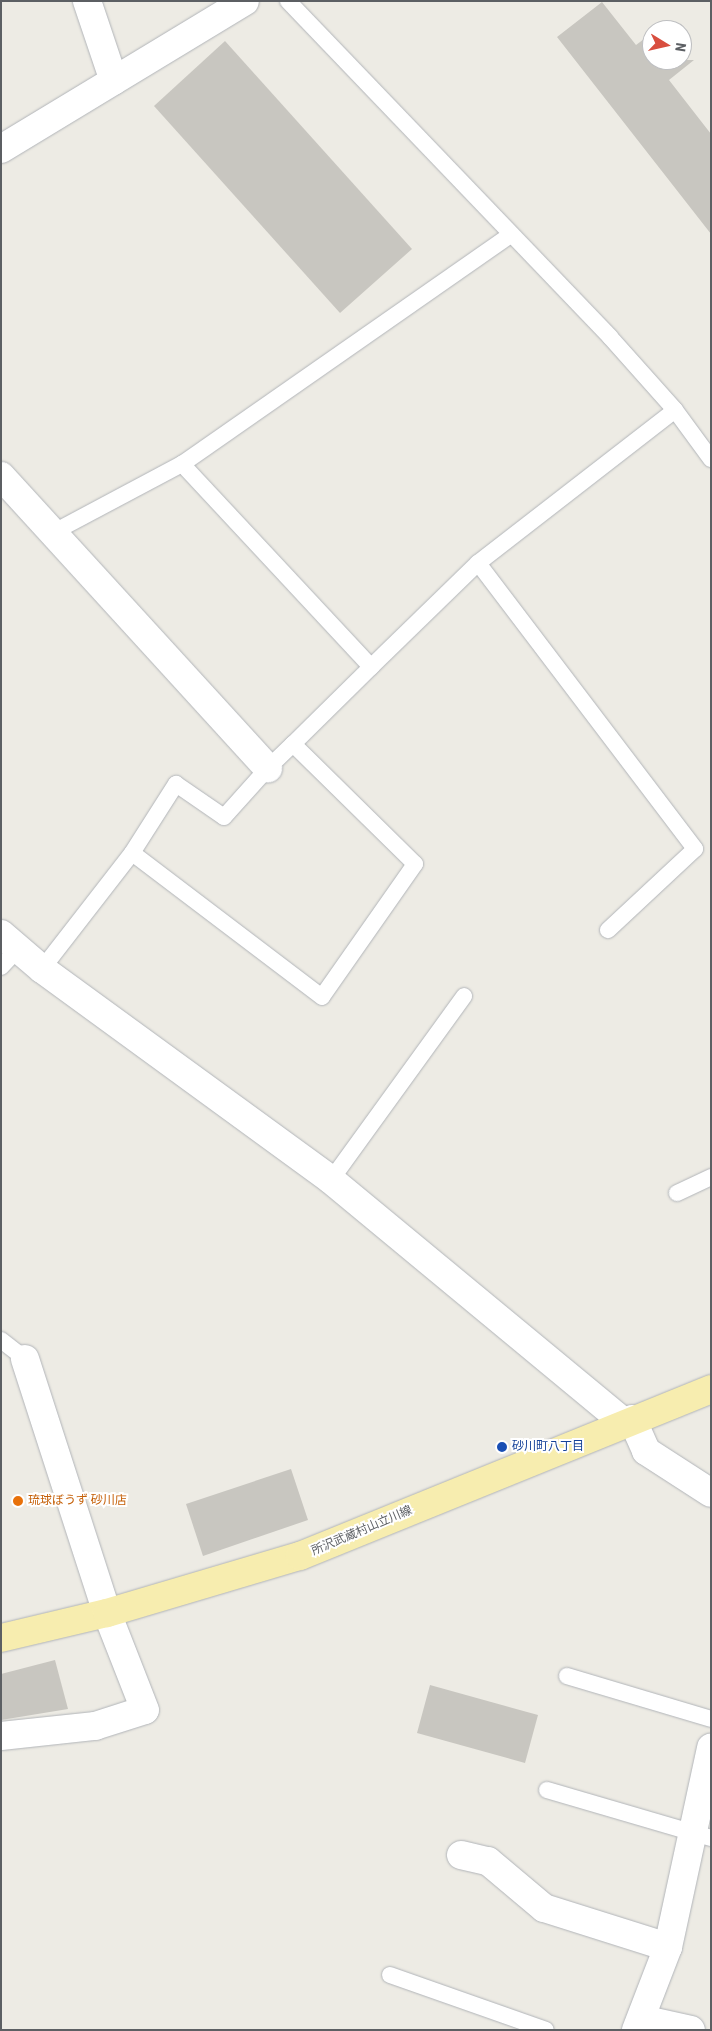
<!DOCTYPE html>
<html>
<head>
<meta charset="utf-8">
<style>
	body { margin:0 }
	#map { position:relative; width:712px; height:2031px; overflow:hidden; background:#edebe4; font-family:"Roboto Condensed","Noto Sans JP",sans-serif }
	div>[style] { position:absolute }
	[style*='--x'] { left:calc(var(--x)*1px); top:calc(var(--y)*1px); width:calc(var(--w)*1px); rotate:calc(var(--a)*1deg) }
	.building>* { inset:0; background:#c8c6c0 }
	.roads { filter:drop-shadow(0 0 1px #b1b4b8) drop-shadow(0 0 1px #b1b4b8) }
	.service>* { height:16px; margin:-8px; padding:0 8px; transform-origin:8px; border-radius:8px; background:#fff }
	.minor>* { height:28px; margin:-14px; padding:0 14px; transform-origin:14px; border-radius:14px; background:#fff }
	.primary>* { height:28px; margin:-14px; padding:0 14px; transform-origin:14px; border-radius:14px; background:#f7edaf }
	.dots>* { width:14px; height:14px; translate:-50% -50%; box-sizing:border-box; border:2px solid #fff; border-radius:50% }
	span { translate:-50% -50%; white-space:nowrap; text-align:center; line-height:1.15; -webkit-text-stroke:4px #fff; paint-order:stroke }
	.transit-label { font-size:12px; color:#164399 }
	.left { translate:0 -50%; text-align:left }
	.food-label { font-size:12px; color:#c56008 }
	.street-label { font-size:12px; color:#5c5f63 }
	.frame { position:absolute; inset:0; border:2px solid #5c5f63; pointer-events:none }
	.north { position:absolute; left:642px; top:20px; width:50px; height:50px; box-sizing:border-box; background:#fff; border:1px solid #bebfc1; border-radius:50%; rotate:99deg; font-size:14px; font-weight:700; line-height:20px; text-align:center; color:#5c5f63 }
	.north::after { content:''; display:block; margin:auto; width:18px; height:22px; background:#d84e3f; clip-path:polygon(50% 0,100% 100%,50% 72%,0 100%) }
</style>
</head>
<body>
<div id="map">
	<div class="building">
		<i style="clip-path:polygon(602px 2px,636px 45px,652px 33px,652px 60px,694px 60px,669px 80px,711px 134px,711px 234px,557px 37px)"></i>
		<i style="clip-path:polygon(225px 41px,412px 249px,340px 313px,154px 106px)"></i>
		<i style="clip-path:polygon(291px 1469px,308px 1520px,203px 1556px,186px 1504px)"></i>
		<i style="clip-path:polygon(55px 1660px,68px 1709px,1px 1720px,1px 1674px)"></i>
		<i style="clip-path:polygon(430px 1685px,538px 1715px,525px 1763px,417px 1733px)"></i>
	</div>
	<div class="roads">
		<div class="service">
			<i style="--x:288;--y:1;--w:465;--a:46.2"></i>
			<i style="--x:610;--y:337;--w:98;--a:48.3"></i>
			<i style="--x:675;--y:410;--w:61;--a:53.7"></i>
			<i style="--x:182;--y:464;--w:277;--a:47"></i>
			<i style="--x:54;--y:532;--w:145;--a:-28"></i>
			<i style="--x:182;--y:464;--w:400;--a:-34.9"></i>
			<i style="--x:478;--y:563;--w:359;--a:52.8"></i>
			<i style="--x:695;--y:849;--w:119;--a:137"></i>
			<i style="--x:293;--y:744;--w:171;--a:44.5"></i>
			<i style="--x:415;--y:864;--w:162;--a:125"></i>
			<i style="--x:322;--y:997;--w:238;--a:-142.8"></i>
			<i style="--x:132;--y:853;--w:82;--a:-57.5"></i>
			<i style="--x:176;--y:784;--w:58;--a:34.5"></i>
			<i style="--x:224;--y:817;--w:66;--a:-48.1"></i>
			<i style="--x:268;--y:768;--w:35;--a:-44"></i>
			<i style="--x:293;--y:744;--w:110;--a:-44.6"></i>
			<i style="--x:371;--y:667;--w:149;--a:-44.2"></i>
			<i style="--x:478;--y:563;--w:249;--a:-37.8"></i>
			<i style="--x:1;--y:967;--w:25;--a:-47"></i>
			<i style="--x:42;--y:969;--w:147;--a:-52.2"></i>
			<i style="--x:331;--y:1180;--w:227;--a:-54.1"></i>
			<i style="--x:677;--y:1193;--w:38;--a:-25"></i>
			<i style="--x:1;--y:1340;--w:31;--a:38"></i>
			<i style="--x:567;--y:1676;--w:150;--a:16.6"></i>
			<i style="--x:547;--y:1790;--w:171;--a:16.3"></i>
			<i style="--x:390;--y:1975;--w:165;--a:19.4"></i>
		</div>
		<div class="minor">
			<i style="--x:87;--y:1;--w:84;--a:71.4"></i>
			<i style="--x:1;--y:149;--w:285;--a:-31.2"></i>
			<i style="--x:1;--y:476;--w:396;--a:47.6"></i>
			<i style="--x:1;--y:934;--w:54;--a:40.5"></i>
			<i style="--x:42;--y:969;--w:358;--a:36.1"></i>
			<i style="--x:331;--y:1180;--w:380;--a:39.6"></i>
			<i style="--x:632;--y:1419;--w:35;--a:66"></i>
			<i style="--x:646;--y:1451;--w:77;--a:32.9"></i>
			<i style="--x:1;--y:1736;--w:95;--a:-6.1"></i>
			<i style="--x:95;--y:1726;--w:52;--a:-17.7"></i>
			<i style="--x:145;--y:1710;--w:104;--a:-111.4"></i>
			<i style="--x:107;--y:1613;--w:267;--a:-107.9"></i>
			<i style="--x:461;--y:1855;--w:28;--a:13"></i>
			<i style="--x:488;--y:1861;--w:73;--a:40"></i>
			<i style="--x:544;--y:1908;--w:130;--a:17.5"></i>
			<i style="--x:641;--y:2019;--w:51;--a:12.4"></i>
			<i style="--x:636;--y:2030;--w:89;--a:-68.9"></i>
			<i style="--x:668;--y:1947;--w:204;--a:-77.8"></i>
		</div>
		<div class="primary">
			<i style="--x:1;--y:1638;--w:109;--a:-13.3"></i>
			<i style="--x:107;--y:1613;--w:201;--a:-16.5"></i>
			<i style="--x:300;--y:1556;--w:444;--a:-22.1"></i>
		</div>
	</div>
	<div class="dots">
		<i style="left:502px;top:1447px;background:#1a4fb4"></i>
		<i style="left:18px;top:1501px;background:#e8710a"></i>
	</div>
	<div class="transit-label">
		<span class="left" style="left:512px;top:1447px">砂川町八丁目</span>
	</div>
	<div class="food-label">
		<span class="left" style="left:28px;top:1501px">琉球ぼうず 砂川店</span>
	</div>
	<div class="street-label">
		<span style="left:362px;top:1531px;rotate:-23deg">所沢武蔵村山立川線</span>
	</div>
	<div class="frame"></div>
	<div class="north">N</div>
</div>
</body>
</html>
